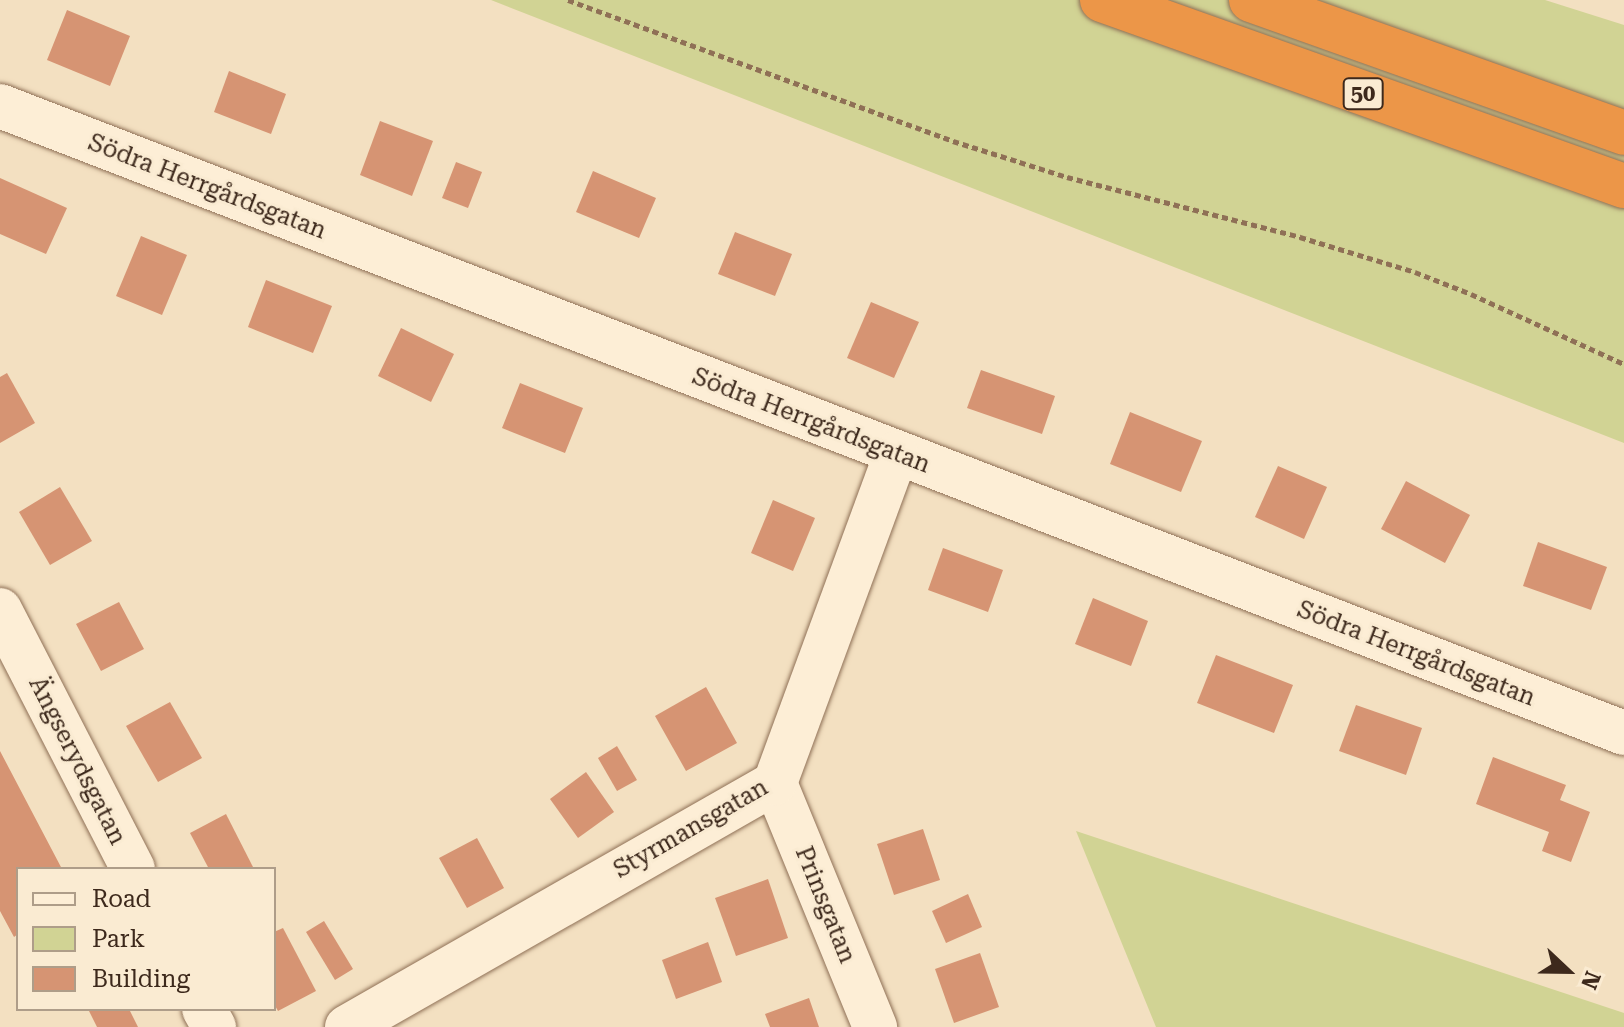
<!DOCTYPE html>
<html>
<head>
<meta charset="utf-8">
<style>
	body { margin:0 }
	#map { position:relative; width:1624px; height:1027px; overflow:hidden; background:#f3e0c1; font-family:"Roboto Serif",serif }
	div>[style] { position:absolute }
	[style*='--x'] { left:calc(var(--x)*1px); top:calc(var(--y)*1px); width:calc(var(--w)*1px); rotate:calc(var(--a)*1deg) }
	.green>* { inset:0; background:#d1d394 }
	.building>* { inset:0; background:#d69473 }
	.path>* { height:5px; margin-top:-2.5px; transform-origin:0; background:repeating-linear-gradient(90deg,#8f7056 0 6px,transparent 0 10px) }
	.roads { filter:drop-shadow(0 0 2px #8f7056) drop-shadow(0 0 2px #8f7056) }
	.street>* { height:44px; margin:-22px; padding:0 22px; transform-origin:22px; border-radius:22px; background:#fdeed6 }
	.highway>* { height:44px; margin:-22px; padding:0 22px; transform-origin:22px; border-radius:22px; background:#ec9648 }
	span { translate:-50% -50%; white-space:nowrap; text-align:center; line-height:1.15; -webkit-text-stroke:6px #faebd2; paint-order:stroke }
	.shield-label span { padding:2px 6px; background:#faebd2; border:2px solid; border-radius:6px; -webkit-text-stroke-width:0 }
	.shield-label { font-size:22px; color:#3d291c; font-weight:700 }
	.street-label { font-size:24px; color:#3d291c }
	.legend { position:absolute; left:16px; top:867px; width:260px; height:144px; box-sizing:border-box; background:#faebd2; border:2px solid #ae9d89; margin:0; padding:10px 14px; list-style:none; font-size:24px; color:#3d291c }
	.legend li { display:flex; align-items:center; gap:16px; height:40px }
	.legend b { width:40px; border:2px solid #ae9d89 }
	.north { position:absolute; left:1528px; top:931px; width:80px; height:80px; -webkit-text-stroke:6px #faebd2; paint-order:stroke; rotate:112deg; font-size:22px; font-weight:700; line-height:32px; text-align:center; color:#3d291c }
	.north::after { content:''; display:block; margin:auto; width:28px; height:36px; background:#3d291c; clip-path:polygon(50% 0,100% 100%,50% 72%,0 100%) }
</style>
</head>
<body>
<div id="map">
	<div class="green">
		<i style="clip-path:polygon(491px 0,1545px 0,1624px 25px,1624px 443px)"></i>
		<i style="clip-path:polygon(1076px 831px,1624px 1013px,1624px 1027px,1156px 1027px)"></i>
	</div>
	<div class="building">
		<i style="clip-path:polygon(67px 10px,130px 36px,110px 86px,47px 60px)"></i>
		<i style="clip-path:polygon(229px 71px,286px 94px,271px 134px,214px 112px)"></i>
		<i style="clip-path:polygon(380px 121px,433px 141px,412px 196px,360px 175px)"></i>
		<i style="clip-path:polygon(456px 162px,482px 172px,468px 208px,442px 198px)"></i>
		<i style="clip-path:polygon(593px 171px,656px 198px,639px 238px,576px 212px)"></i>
		<i style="clip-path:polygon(0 178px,67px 208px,46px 254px,0 234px)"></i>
		<i style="clip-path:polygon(735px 232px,792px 254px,775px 296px,718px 274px)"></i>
		<i style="clip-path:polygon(141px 236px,187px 255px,162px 315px,116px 296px)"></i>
		<i style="clip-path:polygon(266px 280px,332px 306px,313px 353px,248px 327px)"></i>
		<i style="clip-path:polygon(871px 302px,919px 322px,894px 378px,847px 358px)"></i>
		<i style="clip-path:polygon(401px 328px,454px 354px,431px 402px,378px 376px)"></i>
		<i style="clip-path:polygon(981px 370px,1055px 396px,1042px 434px,967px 408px)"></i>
		<i style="clip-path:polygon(7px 373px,35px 423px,0 443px,0 377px)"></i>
		<i style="clip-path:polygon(520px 383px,583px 408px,565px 453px,502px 428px)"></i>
		<i style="clip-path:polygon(1130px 412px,1202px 441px,1181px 492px,1110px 464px)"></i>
		<i style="clip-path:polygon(1278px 466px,1327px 487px,1304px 539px,1255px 517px)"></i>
		<i style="clip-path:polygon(1406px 481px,1470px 515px,1445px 563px,1381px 529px)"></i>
		<i style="clip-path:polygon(60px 487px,92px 541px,50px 565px,19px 512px)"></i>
		<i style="clip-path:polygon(773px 500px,815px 518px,793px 571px,751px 553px)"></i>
		<i style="clip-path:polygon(1538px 542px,1607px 567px,1591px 610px,1523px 586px)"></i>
		<i style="clip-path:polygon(943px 548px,1003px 570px,988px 612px,928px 590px)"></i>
		<i style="clip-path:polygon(1093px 598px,1148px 621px,1131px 666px,1075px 644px)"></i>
		<i style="clip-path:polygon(119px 602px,144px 649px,101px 671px,76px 624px)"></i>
		<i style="clip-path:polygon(1216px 655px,1293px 685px,1274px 733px,1197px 703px)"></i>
		<i style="clip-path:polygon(706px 687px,737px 743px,686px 771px,655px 716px)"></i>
		<i style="clip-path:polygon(170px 702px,202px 758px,158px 782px,126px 726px)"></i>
		<i style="clip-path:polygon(1356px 705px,1422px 728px,1406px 775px,1339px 751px)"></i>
		<i style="clip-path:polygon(617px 746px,637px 780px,617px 791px,598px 758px)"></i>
		<i style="clip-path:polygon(0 751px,62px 869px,18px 869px,18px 934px,14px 937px,0 911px)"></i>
		<i style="clip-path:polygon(1493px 757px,1566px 785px,1560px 800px,1590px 812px,1571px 862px,1542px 851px,1549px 832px,1476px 804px)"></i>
		<i style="clip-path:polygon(586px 772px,614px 812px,578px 838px,550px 799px)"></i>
		<i style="clip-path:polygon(226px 814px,254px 869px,209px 869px,190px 833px)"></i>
		<i style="clip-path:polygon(923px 829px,940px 880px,894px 895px,877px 844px)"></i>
		<i style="clip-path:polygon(477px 838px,504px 888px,467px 908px,439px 858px)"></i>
		<i style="clip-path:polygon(768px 879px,788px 938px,736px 956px,715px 898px)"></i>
		<i style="clip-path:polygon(968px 894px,982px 927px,946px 943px,932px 911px)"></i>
		<i style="clip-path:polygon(324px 921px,353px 969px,335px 980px,306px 932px)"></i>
		<i style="clip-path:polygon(283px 928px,316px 991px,278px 1011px,274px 1004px,274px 932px)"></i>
		<i style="clip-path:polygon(708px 942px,722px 982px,676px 999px,662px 960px)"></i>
		<i style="clip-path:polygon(980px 953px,999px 1007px,954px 1023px,935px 969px)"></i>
		<i style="clip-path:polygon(809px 998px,819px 1027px,770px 1027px,765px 1014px)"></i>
		<i style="clip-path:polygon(88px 1009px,129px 1009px,138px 1027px,97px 1027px)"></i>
	</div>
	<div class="path">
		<i style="--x:568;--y:0;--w:410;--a:20.1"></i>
		<i style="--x:953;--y:141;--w:120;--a:17.5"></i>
		<i style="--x:1067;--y:177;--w:241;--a:14.4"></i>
		<i style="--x:1300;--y:237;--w:120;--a:16.9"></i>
		<i style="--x:1415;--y:272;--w:60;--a:21.4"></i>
		<i style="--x:1471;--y:294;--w:168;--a:24.6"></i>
	</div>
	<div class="roads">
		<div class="street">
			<i style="--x:0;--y:106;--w:1741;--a:21.11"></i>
			<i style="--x:0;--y:610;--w:291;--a:62.8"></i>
			<i style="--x:775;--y:783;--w:264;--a:67.7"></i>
			<i style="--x:204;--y:1009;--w:21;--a:61"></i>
			<i style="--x:347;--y:1027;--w:493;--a:-29.7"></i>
			<i style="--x:775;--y:783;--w:351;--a:-69.8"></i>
		</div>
		<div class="highway">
			<i style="--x:1102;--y:0;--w:554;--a:19.61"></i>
			<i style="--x:1251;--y:0;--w:396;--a:19.6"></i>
		</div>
	</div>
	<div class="shield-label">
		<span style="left:1363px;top:94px">50</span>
	</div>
	<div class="street-label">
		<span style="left:207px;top:187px;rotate:21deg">Södra Herrgårdsgatan</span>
		<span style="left:811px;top:421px;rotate:21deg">Södra Herrgårdsgatan</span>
		<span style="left:1416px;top:654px;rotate:21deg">Södra Herrgårdsgatan</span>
		<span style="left:77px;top:761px;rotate:63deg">Ängserydsgatan</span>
		<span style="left:691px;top:829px;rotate:-30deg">Styrmansgatan</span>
		<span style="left:825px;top:905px;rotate:68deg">Prinsgatan</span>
	</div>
	<ul class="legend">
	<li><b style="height:10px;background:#fdeed6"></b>Road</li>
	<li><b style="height:22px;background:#d1d394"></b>Park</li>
	<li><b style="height:22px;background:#d69473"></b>Building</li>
	</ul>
	<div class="north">N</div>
</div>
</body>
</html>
